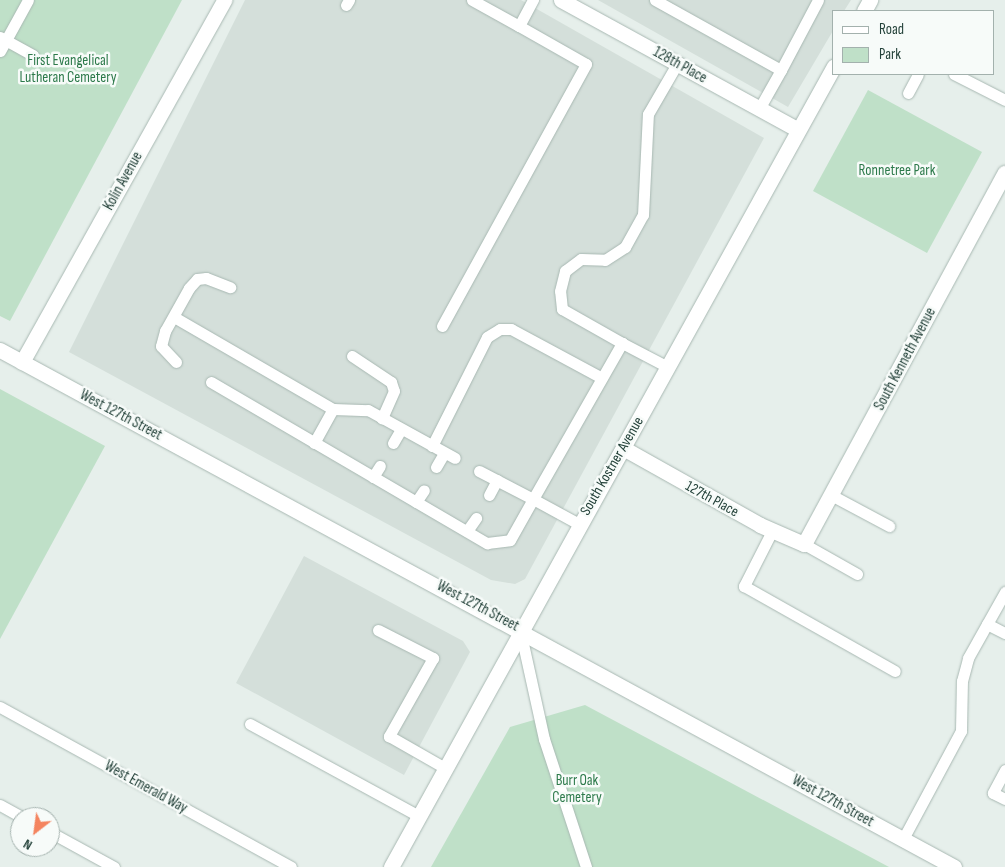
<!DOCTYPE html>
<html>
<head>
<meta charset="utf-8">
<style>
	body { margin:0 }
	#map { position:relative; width:1005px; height:867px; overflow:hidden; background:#e6efeb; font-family:"Sofia Sans Condensed",sans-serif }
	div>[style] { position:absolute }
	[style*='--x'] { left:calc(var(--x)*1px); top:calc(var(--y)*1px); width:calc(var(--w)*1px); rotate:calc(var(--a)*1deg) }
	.built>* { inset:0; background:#d4dfda }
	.green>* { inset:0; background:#bfe0c8 }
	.roads { filter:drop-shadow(0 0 1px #a8b8b2) drop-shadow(0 0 1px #a8b8b2) }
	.lane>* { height:11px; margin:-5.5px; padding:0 5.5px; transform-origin:5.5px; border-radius:5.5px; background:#fff }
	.street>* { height:15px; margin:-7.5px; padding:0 7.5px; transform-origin:7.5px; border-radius:7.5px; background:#fff }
	.secondary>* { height:15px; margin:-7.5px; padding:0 7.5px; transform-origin:7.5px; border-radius:7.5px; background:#fff }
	span { translate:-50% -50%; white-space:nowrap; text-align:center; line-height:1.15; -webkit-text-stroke:5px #f7fbf9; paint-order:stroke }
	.park-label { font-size:15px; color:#2d7a4b }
	.street-label { font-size:15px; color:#24423a }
	.legend { position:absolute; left:832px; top:10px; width:162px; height:65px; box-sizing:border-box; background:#f7fbf9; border:1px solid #a3b1ad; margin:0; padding:6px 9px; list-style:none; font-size:15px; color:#24423a }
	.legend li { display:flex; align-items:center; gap:10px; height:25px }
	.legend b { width:25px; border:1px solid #a3b1ad }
	.north { position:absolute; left:10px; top:807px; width:50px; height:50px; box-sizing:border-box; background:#f7fbf9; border:1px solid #a3b1ad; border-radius:50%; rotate:210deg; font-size:14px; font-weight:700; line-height:20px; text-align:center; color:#24423a }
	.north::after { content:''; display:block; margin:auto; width:18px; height:22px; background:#f4845f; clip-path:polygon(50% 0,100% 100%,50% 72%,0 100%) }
</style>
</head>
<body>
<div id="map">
	<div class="built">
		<i style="clip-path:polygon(245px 0,521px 0,764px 138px,525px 579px,515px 584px,491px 580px,69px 352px)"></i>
		<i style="clip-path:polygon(598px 0,851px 0,844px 11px,834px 11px,834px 29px,788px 107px)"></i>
		<i style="clip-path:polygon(304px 556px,463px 641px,470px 652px,404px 775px,236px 683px)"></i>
	</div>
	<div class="green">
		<i style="clip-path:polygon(0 0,182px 0,10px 321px,0 316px)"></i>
		<i style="clip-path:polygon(868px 90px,982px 152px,927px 253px,813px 191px)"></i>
		<i style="clip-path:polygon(0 389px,105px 446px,0 639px)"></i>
		<i style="clip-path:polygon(585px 705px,889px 867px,431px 867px,510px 727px)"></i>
	</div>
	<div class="roads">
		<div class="lane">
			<i style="--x:472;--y:0;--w:54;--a:29"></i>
			<i style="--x:655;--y:0;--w:144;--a:29.1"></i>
			<i style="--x:781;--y:70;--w:79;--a:-62.1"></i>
			<i style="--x:346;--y:5;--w:6;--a:-59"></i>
			<i style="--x:0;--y:37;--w:38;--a:29"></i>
			<i style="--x:0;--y:51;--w:58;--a:-61.2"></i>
			<i style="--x:954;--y:74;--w:57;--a:27"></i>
			<i style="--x:908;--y:93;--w:21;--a:-62"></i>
			<i style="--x:759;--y:109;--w:45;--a:-60.6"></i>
			<i style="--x:174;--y:317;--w:184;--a:30.1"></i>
			<i style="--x:333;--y:409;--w:35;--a:2"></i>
			<i style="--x:368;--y:410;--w:99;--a:28.9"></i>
			<i style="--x:442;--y:326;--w:299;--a:-61.2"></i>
			<i style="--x:586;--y:64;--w:77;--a:-150.4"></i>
			<i style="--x:519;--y:26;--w:30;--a:-62"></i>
			<i style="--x:622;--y:343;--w:69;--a:-150.5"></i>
			<i style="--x:562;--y:309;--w:18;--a:-96"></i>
			<i style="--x:560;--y:291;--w:21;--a:-76"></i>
			<i style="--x:565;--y:271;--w:20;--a:-37"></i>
			<i style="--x:581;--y:259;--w:24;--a:2"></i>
			<i style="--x:605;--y:260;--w:24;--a:-33"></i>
			<i style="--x:625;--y:247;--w:37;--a:-61"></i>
			<i style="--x:643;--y:215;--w:101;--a:-87.2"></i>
			<i style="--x:648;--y:114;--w:58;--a:-59.9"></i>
			<i style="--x:352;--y:356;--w:47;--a:33.7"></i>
			<i style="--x:391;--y:382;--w:9;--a:72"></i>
			<i style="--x:394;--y:391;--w:30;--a:114"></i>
			<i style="--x:176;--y:362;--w:22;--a:-133"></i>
			<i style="--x:161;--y:346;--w:16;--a:-75"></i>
			<i style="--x:165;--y:331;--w:49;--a:-60.8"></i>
			<i style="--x:189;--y:288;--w:12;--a:-48"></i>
			<i style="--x:197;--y:279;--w:9;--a:-6"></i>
			<i style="--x:206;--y:278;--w:26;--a:21"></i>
			<i style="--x:211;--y:382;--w:320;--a:30.3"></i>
			<i style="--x:487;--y:543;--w:23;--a:-7"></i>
			<i style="--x:510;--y:540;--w:47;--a:-60.7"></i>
			<i style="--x:533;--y:499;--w:52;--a:28.5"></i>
			<i style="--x:314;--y:443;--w:39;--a:-61"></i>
			<i style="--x:393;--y:443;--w:16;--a:-60"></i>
			<i style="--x:432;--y:446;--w:122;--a:-63.2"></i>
			<i style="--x:487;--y:337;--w:15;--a:-32"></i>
			<i style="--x:500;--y:329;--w:11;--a:0"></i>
			<i style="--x:511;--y:329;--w:103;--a:28.3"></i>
			<i style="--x:436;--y:467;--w:16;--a:-60"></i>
			<i style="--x:479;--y:471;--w:61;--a:27.4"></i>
			<i style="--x:533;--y:499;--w:180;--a:-60.3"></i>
			<i style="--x:622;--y:343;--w:52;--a:27.6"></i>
			<i style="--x:373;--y:477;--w:13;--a:-58"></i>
			<i style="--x:489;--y:495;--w:17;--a:-62"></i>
			<i style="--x:831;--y:495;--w:66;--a:28.1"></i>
			<i style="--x:416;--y:502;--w:14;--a:-56"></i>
			<i style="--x:467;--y:531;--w:16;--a:-55"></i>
			<i style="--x:772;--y:531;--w:62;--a:117"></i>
			<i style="--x:744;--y:586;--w:173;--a:29.4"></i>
			<i style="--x:804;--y:544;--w:61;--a:29.5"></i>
			<i style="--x:987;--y:624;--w:20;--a:27"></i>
			<i style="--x:378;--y:630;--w:62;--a:27"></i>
			<i style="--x:433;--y:658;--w:90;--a:119.4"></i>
			<i style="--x:389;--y:736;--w:64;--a:29.7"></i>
			<i style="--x:520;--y:630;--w:112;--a:77.6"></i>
			<i style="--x:544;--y:739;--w:135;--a:71.8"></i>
			<i style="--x:0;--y:707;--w:332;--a:28.8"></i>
			<i style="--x:250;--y:724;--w:192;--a:28.6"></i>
			<i style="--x:1005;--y:770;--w:26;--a:118"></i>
			<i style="--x:993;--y:793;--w:13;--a:27"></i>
			<i style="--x:0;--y:805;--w:25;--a:29"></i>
			<i style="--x:50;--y:832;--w:73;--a:28.7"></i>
			<i style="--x:903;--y:839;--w:123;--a:-61.8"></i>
			<i style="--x:961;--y:731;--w:50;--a:-88.9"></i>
			<i style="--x:962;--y:681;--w:24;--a:-75"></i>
			<i style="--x:968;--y:658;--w:76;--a:-60.7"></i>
		</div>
		<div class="street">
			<i style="--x:561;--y:0;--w:270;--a:28.7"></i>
			<i style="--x:864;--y:11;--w:13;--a:-61"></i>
			<i style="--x:22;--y:362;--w:415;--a:-60.8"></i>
			<i style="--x:623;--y:448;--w:157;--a:29.3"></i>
			<i style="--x:760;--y:525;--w:48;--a:23.4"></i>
			<i style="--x:804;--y:544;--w:422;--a:-61.6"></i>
			<i style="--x:391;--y:867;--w:915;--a:-61.05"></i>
		</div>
		<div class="secondary">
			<i style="--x:0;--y:350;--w:1085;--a:28.45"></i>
		</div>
	</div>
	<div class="park-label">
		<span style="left:68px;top:69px">First Evangelical<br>Lutheran Cemetery</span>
		<span style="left:897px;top:171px">Ronnetree Park</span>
		<span style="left:577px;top:789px">Burr Oak<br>Cemetery</span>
	</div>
	<div class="street-label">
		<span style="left:680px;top:65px;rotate:29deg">128th Place</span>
		<span style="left:123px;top:181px;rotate:-61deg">Kolin Avenue</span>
		<span style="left:905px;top:359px;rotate:-62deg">South Kenneth Avenue</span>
		<span style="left:121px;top:415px;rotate:28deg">West 127th Street</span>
		<span style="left:612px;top:466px;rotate:-60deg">South Kostner Avenue</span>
		<span style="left:712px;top:499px;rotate:29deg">127th Place</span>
		<span style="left:478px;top:606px;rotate:28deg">West 127th Street</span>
		<span style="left:146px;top:787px;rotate:29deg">West Emerald Way</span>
		<span style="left:833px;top:801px;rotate:29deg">West 127th Street</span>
	</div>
	<ul class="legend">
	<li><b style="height:6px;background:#fff"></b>Road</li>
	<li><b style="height:14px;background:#bfe0c8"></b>Park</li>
	</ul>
	<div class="north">N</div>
</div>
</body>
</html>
